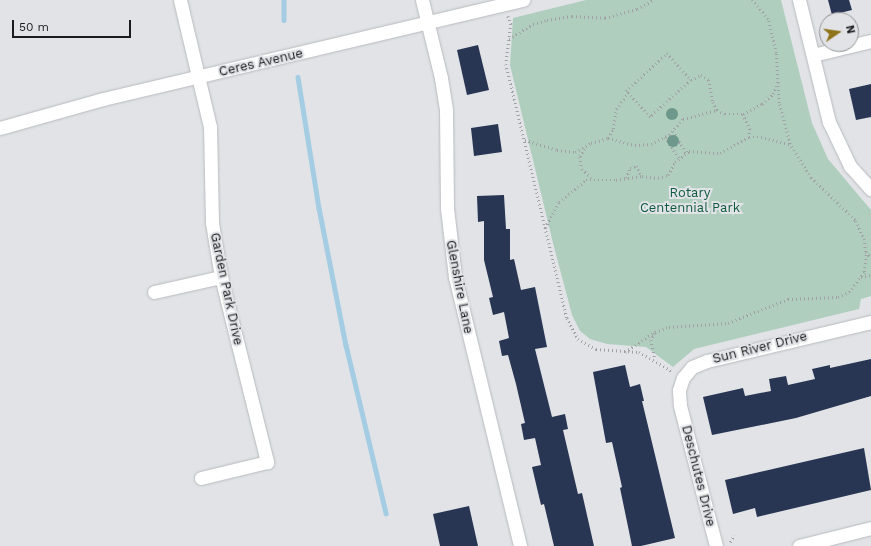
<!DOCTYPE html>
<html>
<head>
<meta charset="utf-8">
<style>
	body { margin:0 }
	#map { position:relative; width:871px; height:546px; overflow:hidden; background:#e1e3e7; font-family:"Work Sans",sans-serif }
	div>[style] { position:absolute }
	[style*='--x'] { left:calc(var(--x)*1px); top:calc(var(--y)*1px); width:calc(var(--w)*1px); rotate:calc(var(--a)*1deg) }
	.green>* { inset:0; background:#afcebe }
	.stream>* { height:4.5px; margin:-2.25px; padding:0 2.25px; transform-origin:2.25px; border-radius:2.25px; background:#a4cde4 }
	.building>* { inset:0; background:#283653 }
	.path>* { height:2.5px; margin-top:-1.25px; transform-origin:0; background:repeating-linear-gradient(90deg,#a0a1a5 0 1px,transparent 0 4px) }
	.roads { filter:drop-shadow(0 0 1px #b8babe) drop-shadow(0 0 1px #b8babe) }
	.minor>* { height:13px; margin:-6.5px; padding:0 6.5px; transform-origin:6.5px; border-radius:6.5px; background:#fff }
	.trees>* { width:12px; height:12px; margin:-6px; border-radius:50%; background:#6e988b }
	span { translate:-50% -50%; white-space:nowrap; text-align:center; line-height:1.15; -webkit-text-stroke:4px #e1e3e7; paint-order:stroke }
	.street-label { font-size:13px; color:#1a1b1c }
	.park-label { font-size:13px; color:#105b3f }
	.north { position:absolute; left:819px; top:12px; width:40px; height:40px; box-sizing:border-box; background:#e1e3e7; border:1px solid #919396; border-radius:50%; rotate:77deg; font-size:11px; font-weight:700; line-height:16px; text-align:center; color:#1a1b1c }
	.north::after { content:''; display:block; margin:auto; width:14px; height:18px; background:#8f7419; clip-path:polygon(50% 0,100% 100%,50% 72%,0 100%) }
	.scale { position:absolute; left:12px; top:20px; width:119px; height:18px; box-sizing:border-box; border:2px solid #1a1b1c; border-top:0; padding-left:5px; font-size:12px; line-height:14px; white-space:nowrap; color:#1a1b1c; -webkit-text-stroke:3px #e1e3e7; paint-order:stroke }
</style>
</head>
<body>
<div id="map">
	<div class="green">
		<i style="clip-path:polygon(586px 0,781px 0,812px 123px,828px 159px,871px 210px,871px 296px,861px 299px,859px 309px,694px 349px,673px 367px,646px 347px,607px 344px,590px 339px,580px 331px,572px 315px,553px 243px,510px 65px,513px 18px)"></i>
	</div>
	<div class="stream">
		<i style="--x:284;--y:0;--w:20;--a:90"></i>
		<i style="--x:298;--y:77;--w:133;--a:80.9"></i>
		<i style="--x:319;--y:208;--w:140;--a:78.9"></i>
		<i style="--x:346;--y:345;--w:173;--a:76.6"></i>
	</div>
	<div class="building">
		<i style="clip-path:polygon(828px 0,849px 0,852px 10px,832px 15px)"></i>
		<i style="clip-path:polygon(478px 45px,489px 90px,467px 95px,457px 50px)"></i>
		<i style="clip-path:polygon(871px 84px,871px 117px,856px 120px,849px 89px)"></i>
		<i style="clip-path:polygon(498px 124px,502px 152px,474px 156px,471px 128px)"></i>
		<i style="clip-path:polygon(504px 195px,506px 229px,510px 229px,510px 260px,514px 259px,521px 290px,535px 287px,547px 347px,535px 349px,552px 417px,565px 414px,568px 429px,563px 430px,578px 494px,582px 493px,594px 546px,554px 546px,544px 504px,541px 505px,532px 467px,541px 465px,535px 438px,524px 440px,521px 424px,525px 423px,516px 384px,508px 355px,502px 356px,499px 341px,509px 338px,504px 312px,493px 315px,489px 298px,493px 297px,484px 260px,484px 221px,478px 222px,477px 196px)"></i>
		<i style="clip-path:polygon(871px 359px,871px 396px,796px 418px,712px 435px,703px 397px,743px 388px,745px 396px,771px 391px,769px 379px,786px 376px,788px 385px,815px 379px,812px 369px,830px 365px,830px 368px)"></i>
		<i style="clip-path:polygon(625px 365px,630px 387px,640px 384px,644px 401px,642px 401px,675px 538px,641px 546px,632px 546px,620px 488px,622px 487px,612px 442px,606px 443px,593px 372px)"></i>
		<i style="clip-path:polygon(864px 448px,871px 490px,757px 517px,755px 508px,733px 514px,725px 480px)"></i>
		<i style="clip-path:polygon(469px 506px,478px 546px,440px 546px,433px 514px)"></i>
	</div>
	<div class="path">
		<i style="--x:508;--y:16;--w:9;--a:69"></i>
		<i style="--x:511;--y:24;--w:40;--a:97.1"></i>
		<i style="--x:506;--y:64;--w:261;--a:76.5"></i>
		<i style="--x:567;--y:318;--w:24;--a:62"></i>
		<i style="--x:578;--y:339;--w:21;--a:29"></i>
		<i style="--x:596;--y:349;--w:43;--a:4"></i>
		<i style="--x:639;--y:352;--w:38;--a:30"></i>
		<i style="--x:827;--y:29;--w:2;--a:90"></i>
		<i style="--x:509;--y:39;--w:28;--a:-32"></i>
		<i style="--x:533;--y:24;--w:15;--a:-16"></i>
		<i style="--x:547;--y:20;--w:25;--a:-9"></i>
		<i style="--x:572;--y:16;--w:33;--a:3"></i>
		<i style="--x:605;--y:18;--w:33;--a:-16"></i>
		<i style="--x:637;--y:9;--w:18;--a:-29"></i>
		<i style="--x:667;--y:53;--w:36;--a:48"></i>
		<i style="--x:691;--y:80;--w:55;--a:137.9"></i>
		<i style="--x:650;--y:117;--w:35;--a:-133"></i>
		<i style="--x:626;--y:91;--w:56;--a:-42.8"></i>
		<i style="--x:691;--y:80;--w:11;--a:-27"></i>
		<i style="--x:701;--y:75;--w:9;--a:32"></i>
		<i style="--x:709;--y:80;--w:22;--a:80"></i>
		<i style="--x:713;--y:102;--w:9;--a:63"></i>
		<i style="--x:717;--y:110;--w:9;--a:27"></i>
		<i style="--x:725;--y:114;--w:18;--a:0"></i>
		<i style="--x:743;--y:114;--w:21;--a:-28"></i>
		<i style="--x:762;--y:104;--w:15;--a:-42"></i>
		<i style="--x:773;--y:94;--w:14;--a:-69"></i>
		<i style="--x:743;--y:114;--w:17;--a:65"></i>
		<i style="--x:750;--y:129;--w:8;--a:97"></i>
		<i style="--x:749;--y:137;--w:12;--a:0"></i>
		<i style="--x:761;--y:137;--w:30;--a:14"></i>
		<i style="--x:673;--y:131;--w:26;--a:58"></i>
		<i style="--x:665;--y:137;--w:25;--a:56"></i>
		<i style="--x:608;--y:138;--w:10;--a:-61"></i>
		<i style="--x:613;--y:129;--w:20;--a:-81"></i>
		<i style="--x:616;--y:109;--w:20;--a:-53"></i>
		<i style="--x:525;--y:140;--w:34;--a:17"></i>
		<i style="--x:557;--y:150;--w:18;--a:6"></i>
		<i style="--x:575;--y:152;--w:18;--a:-29"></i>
		<i style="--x:591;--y:143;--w:18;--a:-16"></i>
		<i style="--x:608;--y:138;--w:28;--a:15"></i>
		<i style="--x:635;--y:145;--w:16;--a:-4"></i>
		<i style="--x:651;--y:144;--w:20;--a:-27"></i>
		<i style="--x:669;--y:135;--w:21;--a:-49"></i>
		<i style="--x:683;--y:119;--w:35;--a:-15"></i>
		<i style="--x:672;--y:147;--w:9;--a:-32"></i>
		<i style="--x:585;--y:149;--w:9;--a:122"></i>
		<i style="--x:580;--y:157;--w:12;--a:81"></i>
		<i style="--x:582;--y:169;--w:13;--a:42"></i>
		<i style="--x:626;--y:178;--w:11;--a:-68"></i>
		<i style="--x:630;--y:168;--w:6;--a:-18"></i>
		<i style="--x:636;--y:166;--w:12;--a:59"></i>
		<i style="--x:545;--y:228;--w:30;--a:-62"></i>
		<i style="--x:559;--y:202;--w:35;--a:-39"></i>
		<i style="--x:586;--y:180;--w:30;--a:0"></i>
		<i style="--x:616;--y:180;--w:26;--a:-9"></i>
		<i style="--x:642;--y:176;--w:16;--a:7"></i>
		<i style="--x:658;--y:178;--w:10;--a:-17"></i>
		<i style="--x:668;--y:175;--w:15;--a:-62"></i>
		<i style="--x:675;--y:162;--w:18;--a:-38"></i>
		<i style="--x:689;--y:151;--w:31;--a:4"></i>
		<i style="--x:720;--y:153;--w:33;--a:-29"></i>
		<i style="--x:866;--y:252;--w:7;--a:45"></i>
		<i style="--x:861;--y:277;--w:10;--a:-11"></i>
		<i style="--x:655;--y:333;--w:8;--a:120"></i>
		<i style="--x:651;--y:340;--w:19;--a:78"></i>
		<i style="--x:625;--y:352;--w:36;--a:-34"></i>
		<i style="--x:655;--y:332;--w:15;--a:-20"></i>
		<i style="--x:669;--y:327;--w:59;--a:-3.9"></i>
		<i style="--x:728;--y:323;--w:65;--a:-21.8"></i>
		<i style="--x:788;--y:299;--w:50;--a:-2.3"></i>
		<i style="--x:838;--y:297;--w:12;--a:-24"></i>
		<i style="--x:849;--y:292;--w:25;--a:-53"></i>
		<i style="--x:864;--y:272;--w:16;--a:-83"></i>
		<i style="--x:866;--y:256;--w:16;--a:-97"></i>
		<i style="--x:864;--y:240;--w:22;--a:-114"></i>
		<i style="--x:855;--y:220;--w:61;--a:-136.3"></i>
		<i style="--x:811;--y:178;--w:40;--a:-122"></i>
		<i style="--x:790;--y:144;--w:42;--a:-105"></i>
		<i style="--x:779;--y:103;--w:50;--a:-93.4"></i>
		<i style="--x:776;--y:53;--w:35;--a:-103"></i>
		<i style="--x:768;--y:19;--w:25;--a:-130"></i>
		<i style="--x:730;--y:542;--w:8;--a:-60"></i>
	</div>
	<div class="roads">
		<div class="minor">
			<i style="--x:180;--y:0;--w:130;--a:76.7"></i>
			<i style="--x:210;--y:127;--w:96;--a:88.8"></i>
			<i style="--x:212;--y:223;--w:55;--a:80.5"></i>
			<i style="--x:221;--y:277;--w:191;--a:76"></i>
			<i style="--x:267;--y:462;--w:68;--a:166.4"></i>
			<i style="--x:422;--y:0;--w:80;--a:76.3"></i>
			<i style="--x:441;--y:78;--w:33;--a:81"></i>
			<i style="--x:446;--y:111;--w:97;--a:89.4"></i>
			<i style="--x:447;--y:208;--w:69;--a:83.4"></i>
			<i style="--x:455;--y:277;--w:277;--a:76.4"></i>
			<i style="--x:799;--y:0;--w:126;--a:76.2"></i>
			<i style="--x:829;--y:122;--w:49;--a:64.5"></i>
			<i style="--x:850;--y:166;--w:31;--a:48"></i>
			<i style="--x:813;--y:55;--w:60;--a:-13.6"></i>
			<i style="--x:0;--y:128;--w:107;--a:-15.7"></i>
			<i style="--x:103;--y:99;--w:432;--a:-13.3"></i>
			<i style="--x:154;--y:292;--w:69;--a:-12.6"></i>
			<i style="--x:716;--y:546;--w:145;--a:-104.4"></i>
			<i style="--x:680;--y:406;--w:16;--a:-94"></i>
			<i style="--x:679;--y:390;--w:13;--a:-72"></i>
			<i style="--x:683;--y:378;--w:14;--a:-51"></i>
			<i style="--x:692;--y:367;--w:16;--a:-22"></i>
			<i style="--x:707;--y:361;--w:169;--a:-13.4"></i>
			<i style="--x:799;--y:546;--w:74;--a:-14"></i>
		</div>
	</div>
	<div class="trees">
		<i style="left:672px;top:114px"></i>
		<i style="left:673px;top:141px"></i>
	</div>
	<div class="street-label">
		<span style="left:261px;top:63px;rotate:-13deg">Ceres Avenue</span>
		<span style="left:459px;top:287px;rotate:79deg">Glenshire Lane</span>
		<span style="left:226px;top:289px;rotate:78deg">Garden Park Drive</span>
		<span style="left:760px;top:348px;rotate:-14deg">Sun River Drive</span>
		<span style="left:698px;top:476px;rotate:76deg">Deschutes Drive</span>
	</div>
	<div class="park-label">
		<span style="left:690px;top:201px">Rotary<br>Centennial Park</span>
	</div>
	<div class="north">N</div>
	<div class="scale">50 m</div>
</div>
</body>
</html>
